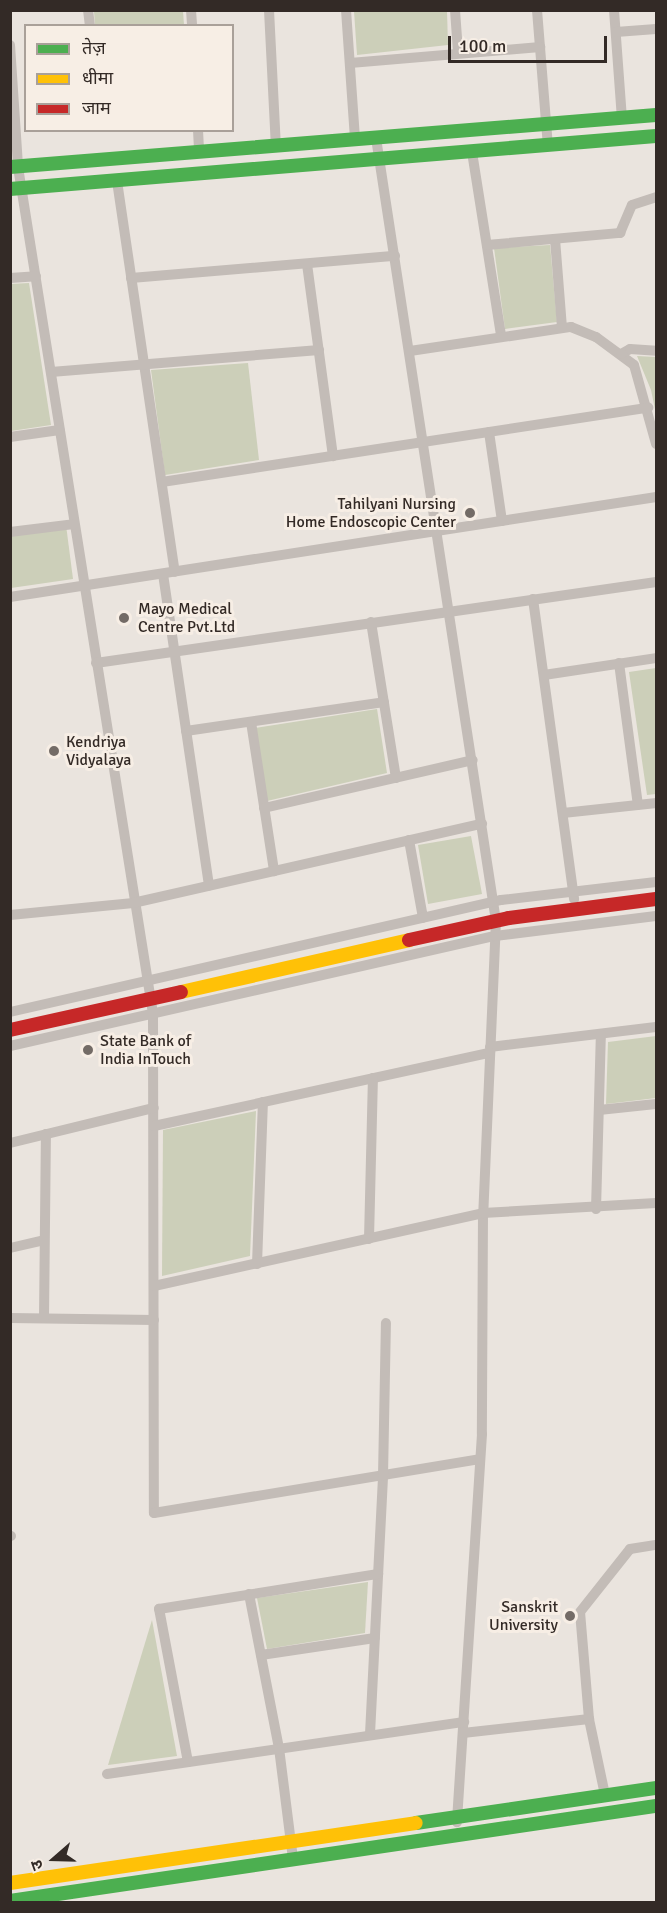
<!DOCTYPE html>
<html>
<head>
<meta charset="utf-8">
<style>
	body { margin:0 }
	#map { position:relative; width:667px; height:1913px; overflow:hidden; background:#eae4de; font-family:Signika,"Noto Sans Devanagari",sans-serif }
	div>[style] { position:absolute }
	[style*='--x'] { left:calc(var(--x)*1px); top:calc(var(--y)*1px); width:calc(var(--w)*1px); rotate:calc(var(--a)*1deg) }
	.green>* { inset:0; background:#cccfb9 }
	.street>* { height:10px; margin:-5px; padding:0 5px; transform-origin:5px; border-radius:5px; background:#c3bcb7 }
	.fast>* { height:14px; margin:-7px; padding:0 7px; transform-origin:7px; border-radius:7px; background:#4caf50 }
	.slow>* { height:14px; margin:-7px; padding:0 7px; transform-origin:7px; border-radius:7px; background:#ffc107 }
	.jam>* { height:14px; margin:-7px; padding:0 7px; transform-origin:7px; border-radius:7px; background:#c62828 }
	.dots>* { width:16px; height:16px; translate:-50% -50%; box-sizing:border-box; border:3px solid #f7eee5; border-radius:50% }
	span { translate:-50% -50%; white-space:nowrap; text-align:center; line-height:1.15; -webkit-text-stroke:6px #f7eee5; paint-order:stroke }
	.poi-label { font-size:16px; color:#332a26 }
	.right { translate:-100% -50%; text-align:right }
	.left { translate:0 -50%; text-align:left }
	.frame { position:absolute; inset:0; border:12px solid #332a26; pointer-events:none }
	.legend { position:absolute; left:24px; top:24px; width:210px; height:108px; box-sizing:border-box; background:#f7eee5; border:2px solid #a9a099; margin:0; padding:8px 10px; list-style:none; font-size:18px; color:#332a26 }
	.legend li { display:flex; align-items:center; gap:12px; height:30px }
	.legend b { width:30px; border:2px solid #a9a099 }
	.north { position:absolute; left:24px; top:1829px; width:60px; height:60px; -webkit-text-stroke:4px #f7eee5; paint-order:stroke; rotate:250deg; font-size:16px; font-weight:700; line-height:24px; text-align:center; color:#332a26 }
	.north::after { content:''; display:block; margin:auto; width:21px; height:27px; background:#332a26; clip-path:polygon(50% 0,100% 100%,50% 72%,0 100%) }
	.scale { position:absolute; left:448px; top:36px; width:159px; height:27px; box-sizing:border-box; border:3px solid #332a26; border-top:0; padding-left:8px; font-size:18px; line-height:21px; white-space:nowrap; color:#332a26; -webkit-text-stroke:4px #f7eee5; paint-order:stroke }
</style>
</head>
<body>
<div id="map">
	<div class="green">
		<i style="clip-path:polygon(94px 11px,183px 11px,184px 25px,95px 25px)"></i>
		<i style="clip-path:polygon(354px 11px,447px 11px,448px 45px,357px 55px)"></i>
		<i style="clip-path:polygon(550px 245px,557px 322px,505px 329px,494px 248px)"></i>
		<i style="clip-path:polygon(29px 283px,51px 425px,11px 431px,11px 284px)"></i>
		<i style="clip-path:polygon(637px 356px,656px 357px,656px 414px,651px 390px)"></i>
		<i style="clip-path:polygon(248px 363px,259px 460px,165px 475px,151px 370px)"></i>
		<i style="clip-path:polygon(66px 525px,73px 579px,11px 588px,10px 533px)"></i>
		<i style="clip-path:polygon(656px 668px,656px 794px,647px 795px,629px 672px)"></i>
		<i style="clip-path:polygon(377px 709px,387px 773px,267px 801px,255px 728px)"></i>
		<i style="clip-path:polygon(471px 836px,482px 894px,428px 904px,418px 845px)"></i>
		<i style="clip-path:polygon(656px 1036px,656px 1098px,606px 1104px,608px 1042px)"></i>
		<i style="clip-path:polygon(256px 1111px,250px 1256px,162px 1276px,163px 1130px)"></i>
		<i style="clip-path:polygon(368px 1582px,365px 1633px,267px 1649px,257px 1598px)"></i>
		<i style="clip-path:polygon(152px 1620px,177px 1756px,108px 1765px)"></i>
	</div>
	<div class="street">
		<i style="--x:88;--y:10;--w:16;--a:83"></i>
		<i style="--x:191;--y:10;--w:16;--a:86"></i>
		<i style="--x:269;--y:10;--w:136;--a:87.1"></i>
		<i style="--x:346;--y:10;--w:129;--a:86"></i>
		<i style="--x:455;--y:10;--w:42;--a:85.9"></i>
		<i style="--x:537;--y:10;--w:136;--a:85.4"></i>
		<i style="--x:614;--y:10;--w:108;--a:85.8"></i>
		<i style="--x:616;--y:32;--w:40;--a:-4.3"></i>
		<i style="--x:10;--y:45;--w:122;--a:86.2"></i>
		<i style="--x:18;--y:167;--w:858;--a:80.94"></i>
		<i style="--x:153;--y:1014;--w:499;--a:89.9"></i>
		<i style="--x:154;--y:1513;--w:330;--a:-9.4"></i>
		<i style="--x:350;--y:63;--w:191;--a:-4.8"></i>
		<i style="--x:198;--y:130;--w:22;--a:87"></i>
		<i style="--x:376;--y:138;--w:792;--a:81.29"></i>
		<i style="--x:496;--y:921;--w:292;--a:92.5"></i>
		<i style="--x:483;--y:1213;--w:221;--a:90.3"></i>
		<i style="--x:482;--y:1434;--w:389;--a:93.7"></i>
		<i style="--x:472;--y:152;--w:186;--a:81"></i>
		<i style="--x:117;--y:181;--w:395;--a:81.6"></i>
		<i style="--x:555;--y:239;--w:88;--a:85.5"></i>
		<i style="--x:487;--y:245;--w:134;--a:-5.2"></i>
		<i style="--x:620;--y:233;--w:30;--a:-67"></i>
		<i style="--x:632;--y:205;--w:25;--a:-18"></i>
		<i style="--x:307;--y:264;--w:194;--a:82.3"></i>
		<i style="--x:10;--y:278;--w:26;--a:-4"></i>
		<i style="--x:131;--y:278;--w:265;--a:-4.8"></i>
		<i style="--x:410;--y:351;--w:163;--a:-8.5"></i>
		<i style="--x:571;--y:327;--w:27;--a:22"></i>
		<i style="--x:596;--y:337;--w:47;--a:36.4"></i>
		<i style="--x:634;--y:365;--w:82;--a:74.4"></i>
		<i style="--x:621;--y:354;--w:10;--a:-29"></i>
		<i style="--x:630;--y:349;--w:26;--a:4"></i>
		<i style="--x:51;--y:372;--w:269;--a:-4.7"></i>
		<i style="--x:489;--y:432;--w:90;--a:81.7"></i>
		<i style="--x:10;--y:437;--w:50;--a:-8"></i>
		<i style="--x:162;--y:482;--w:492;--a:-8.7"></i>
		<i style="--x:10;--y:532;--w:64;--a:-7.1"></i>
		<i style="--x:163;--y:574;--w:315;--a:81.6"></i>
		<i style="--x:10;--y:597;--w:654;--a:-8.8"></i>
		<i style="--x:533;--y:599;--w:303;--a:82.2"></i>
		<i style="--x:371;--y:622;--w:158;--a:80.9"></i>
		<i style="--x:96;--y:663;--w:566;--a:-8.23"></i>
		<i style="--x:619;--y:663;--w:143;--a:82.4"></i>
		<i style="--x:544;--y:675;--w:113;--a:-8.6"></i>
		<i style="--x:251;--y:722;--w:151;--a:81.2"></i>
		<i style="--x:186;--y:731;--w:200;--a:-8.3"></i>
		<i style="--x:264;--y:808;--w:214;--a:-12.9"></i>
		<i style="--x:563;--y:813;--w:94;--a:-6.1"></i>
		<i style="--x:409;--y:840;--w:79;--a:79.8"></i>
		<i style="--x:10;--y:915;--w:124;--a:-5.6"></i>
		<i style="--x:133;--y:903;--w:358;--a:-12.8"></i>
		<i style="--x:10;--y:1012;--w:504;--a:-12.85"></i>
		<i style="--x:501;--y:900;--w:156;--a:-6.6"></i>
		<i style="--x:10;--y:1046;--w:497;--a:-12.8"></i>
		<i style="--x:495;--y:936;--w:162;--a:-7.1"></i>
		<i style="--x:490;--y:1047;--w:167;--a:-6.9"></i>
		<i style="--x:599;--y:1110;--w:57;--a:-6"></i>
		<i style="--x:154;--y:1126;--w:344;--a:-12.3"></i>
		<i style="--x:10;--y:1143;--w:148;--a:-13.7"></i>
		<i style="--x:596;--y:1209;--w:175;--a:-88.4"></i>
		<i style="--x:369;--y:1239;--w:161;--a:-88.6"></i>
		<i style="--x:10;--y:1248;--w:35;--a:-13"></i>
		<i style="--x:257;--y:1264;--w:162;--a:-87.9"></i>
		<i style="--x:154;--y:1286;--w:337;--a:-12.5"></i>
		<i style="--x:483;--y:1213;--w:173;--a:-3.3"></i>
		<i style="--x:10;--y:1318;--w:144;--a:0.8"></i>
		<i style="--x:44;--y:1318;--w:184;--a:-89.4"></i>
		<i style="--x:10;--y:1536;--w:1;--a:0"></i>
		<i style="--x:249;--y:1594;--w:157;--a:79"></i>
		<i style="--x:279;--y:1748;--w:112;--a:82.8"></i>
		<i style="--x:261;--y:1655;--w:115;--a:-8.5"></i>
		<i style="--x:463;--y:1733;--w:127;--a:-6.3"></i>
		<i style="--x:370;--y:1734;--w:258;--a:-87.1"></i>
		<i style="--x:383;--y:1476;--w:153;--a:-88.9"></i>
		<i style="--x:188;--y:1762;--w:156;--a:-100.7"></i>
		<i style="--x:159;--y:1609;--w:222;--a:-9.1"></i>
		<i style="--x:107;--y:1774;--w:361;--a:-8.3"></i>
		<i style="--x:605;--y:1795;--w:78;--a:-101.9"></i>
		<i style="--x:589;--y:1719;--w:107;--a:-94.8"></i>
		<i style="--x:580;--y:1612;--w:80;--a:-51.6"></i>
		<i style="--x:630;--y:1549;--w:26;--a:-9"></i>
	</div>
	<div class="fast">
		<i style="--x:10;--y:167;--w:648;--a:-4.6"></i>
		<i style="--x:10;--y:189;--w:648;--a:-4.69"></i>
		<i style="--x:416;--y:1823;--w:243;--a:-8.3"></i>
		<i style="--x:10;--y:1901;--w:653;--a:-8.37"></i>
	</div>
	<div class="slow">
		<i style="--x:181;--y:992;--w:234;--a:-12.8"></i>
		<i style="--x:10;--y:1883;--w:410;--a:-8.4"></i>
	</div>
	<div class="jam">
		<i style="--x:409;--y:940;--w:102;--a:-12.4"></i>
		<i style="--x:509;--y:918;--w:148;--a:-7.4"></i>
		<i style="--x:10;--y:1030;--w:175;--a:-12.5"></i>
	</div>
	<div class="dots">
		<i style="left:470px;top:513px;background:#736b66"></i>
		<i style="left:124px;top:618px;background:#736b66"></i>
		<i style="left:54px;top:751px;background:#736b66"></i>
		<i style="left:88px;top:1050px;background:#736b66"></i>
		<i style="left:570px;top:1616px;background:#736b66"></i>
	</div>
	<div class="poi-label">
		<span class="right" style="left:456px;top:513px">Tahilyani Nursing<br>Home Endoscopic Center</span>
		<span class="left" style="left:138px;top:618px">Mayo Medical<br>Centre Pvt.Ltd</span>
		<span class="left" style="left:66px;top:751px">Kendriya<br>Vidyalaya</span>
		<span class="left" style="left:100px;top:1050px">State Bank of<br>India InTouch</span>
		<span class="right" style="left:558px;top:1616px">Sanskrit<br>University</span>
	</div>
	<div class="frame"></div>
	<ul class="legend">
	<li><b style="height:8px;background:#4caf50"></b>तेज़</li>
	<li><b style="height:8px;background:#ffc107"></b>धीमा</li>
	<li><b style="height:8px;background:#c62828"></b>जाम</li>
	</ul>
	<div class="north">उ</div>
	<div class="scale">100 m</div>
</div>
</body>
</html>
